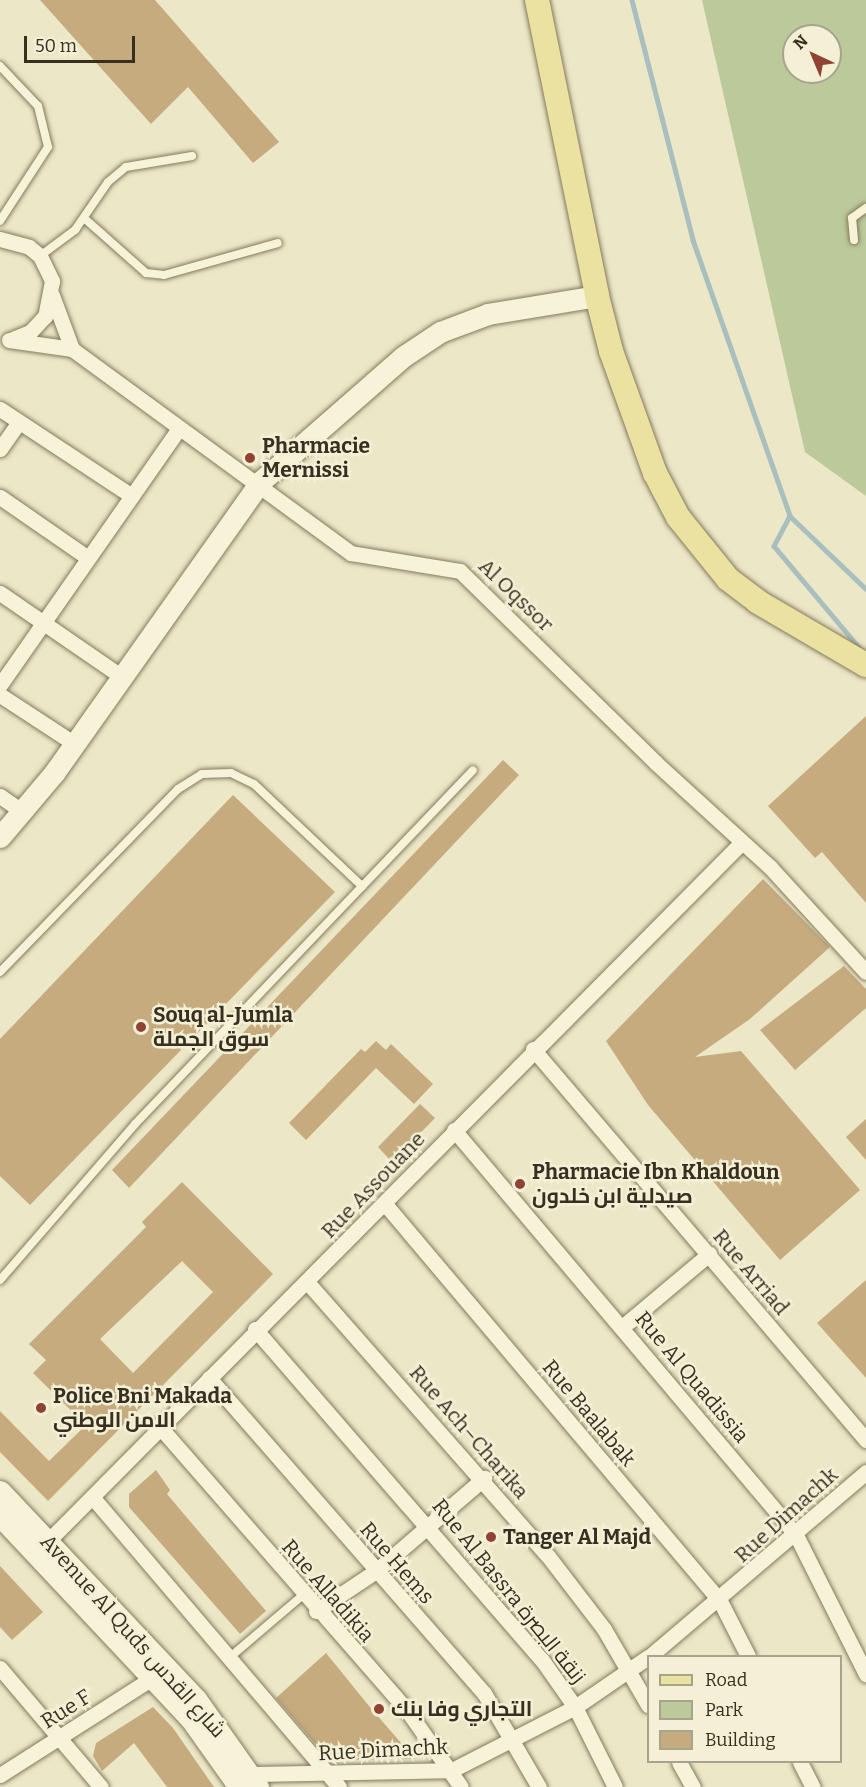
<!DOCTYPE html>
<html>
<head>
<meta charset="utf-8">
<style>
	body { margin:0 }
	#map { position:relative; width:866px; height:1787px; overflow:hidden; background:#ebe7c7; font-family:Bitter,Cairo,serif }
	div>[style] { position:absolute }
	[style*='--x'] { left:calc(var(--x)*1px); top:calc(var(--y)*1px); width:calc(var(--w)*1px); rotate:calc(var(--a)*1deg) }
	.green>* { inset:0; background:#bbc99b }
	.stream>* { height:4.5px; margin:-2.25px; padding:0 2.25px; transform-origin:2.25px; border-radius:2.25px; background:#a8bfbd }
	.building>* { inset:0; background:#c6ab7f }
	.roads { filter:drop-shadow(0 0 2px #857a5d) drop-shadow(0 0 2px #857a5d) }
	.lane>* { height:8px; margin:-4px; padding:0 4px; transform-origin:4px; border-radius:4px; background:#f6f3d9 }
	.street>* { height:15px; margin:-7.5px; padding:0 7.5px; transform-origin:7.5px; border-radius:7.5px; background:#f6f3d9 }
	.secondary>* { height:21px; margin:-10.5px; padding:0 10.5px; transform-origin:10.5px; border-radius:10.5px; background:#f6f3d9 }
	.primary>* { height:24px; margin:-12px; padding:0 12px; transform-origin:12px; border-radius:12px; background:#ebe2a2 }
	.dots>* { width:16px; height:16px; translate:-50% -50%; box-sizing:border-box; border:3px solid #f3f0d6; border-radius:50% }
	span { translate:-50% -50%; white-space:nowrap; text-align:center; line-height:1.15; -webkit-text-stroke:5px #f3f0d6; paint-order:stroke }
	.poi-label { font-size:21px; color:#372f20; font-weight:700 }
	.left { translate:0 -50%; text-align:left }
	.street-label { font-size:21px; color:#372f20 }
	.legend { position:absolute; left:647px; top:1655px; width:195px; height:108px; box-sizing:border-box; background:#f3f0d6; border:2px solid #a8a38d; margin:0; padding:8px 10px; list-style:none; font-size:18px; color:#372f20 }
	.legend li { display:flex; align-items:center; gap:12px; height:30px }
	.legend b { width:30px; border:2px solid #a8a38d }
	.north { position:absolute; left:782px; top:24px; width:60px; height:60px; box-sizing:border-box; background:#f3f0d6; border:2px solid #a8a38d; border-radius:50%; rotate:316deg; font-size:16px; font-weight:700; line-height:24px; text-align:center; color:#372f20 }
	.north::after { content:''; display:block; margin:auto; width:21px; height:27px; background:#904332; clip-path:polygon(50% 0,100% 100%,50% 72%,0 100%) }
	.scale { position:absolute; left:24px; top:36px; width:111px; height:27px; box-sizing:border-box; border:3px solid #372f20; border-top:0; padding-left:8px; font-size:18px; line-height:21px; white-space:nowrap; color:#372f20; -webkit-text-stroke:4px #f3f0d6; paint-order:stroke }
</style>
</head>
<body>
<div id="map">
	<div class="green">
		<i style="clip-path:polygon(evenodd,702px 0,866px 0,866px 496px,805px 452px,702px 0,794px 36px,830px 36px,830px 72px,794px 72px,794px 36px)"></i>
	</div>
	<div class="stream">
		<i style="--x:632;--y:0;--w:248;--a:75.7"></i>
		<i style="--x:693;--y:240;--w:293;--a:70.6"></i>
		<i style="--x:790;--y:516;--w:34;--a:118"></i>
		<i style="--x:774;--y:546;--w:137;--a:50"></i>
		<i style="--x:790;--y:516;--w:105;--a:43.8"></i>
	</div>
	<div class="building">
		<i style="clip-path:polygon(40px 0,155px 0,279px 142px,253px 163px,188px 87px,151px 124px)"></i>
		<i style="clip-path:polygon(866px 716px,866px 903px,822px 852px,815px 858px,768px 806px)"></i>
		<i style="clip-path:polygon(503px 760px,519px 775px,129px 1188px,112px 1170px)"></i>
		<i style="clip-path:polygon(233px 795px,335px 892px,30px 1205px,0 1176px,0 1039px)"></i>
		<i style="clip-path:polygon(763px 879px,830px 947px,750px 1019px,695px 1057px,741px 1051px,860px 1190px,780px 1260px,648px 1105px,606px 1041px)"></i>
		<i style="clip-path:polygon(844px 966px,866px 989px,866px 1008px,795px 1070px,760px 1030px)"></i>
		<i style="clip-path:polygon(376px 1041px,386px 1050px,391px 1044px,433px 1084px,414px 1104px,376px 1068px,306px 1140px,289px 1123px,361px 1049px,365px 1052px)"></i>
		<i style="clip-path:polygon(420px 1104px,435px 1118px,392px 1162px,378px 1147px)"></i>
		<i style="clip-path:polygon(866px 1119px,866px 1160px,846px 1137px)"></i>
		<i style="clip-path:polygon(evenodd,182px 1182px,273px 1274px,48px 1501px,0 1452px,0 1411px,49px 1461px,86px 1425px,33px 1373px,46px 1360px,29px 1344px,146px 1227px,142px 1222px,182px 1182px,182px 1261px,213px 1292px,133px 1373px,100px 1339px,182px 1261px)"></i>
		<i style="clip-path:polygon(866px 1280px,866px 1378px,817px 1323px)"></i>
		<i style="clip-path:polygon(156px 1470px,170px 1490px,167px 1494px,266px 1611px,240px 1634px,129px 1507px,129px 1494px)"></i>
		<i style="clip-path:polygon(0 1566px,43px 1612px,12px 1640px,0 1627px)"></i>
		<i style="clip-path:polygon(326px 1653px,369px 1706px,415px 1759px,329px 1760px,276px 1698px)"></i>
		<i style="clip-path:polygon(153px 1707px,173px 1728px,214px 1787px,167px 1787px,134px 1743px,102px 1771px,93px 1756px,96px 1743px)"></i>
	</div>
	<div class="roads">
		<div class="lane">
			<i style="--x:0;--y:66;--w:55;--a:46.5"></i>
			<i style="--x:38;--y:106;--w:42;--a:76.3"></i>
			<i style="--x:48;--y:147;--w:88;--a:123"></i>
			<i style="--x:84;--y:218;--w:83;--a:41.6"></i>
			<i style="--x:146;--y:273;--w:18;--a:6"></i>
			<i style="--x:164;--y:275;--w:118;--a:-15.7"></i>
			<i style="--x:854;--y:240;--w:22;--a:-95"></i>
			<i style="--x:852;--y:218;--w:17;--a:-36"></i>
			<i style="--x:40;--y:256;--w:44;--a:-36.6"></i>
			<i style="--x:75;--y:230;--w:58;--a:-55.5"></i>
			<i style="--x:108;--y:182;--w:23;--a:-40"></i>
			<i style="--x:126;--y:167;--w:67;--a:-9.5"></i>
			<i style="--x:0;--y:972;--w:255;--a:-45.8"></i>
			<i style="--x:178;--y:789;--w:28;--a:-32"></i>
			<i style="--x:202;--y:774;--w:29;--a:-2"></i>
			<i style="--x:231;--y:773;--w:25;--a:26"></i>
			<i style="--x:254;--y:784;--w:149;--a:43.4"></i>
			<i style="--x:0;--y:1280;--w:206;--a:-49.1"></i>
			<i style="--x:135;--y:1124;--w:489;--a:-46.3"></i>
			<i style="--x:229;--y:1658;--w:97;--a:-40.4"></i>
		</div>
		<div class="street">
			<i style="--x:0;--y:239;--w:30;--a:15"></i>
			<i style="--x:29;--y:247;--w:14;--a:39"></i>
			<i style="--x:40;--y:256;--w:28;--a:64"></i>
			<i style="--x:52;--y:281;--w:36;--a:101"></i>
			<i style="--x:45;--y:316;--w:22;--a:133"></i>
			<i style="--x:30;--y:332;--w:18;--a:158"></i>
			<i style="--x:52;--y:295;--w:58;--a:69.7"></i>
			<i style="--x:9;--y:340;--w:64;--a:8.1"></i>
			<i style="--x:72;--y:349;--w:346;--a:36.2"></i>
			<i style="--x:351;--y:553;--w:110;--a:9.4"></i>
			<i style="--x:460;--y:571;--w:274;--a:44.4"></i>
			<i style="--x:656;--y:763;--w:154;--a:42.4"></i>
			<i style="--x:770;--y:867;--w:142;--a:47.6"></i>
			<i style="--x:0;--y:409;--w:158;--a:33.4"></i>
			<i style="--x:0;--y:449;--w:33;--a:-55"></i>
			<i style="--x:0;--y:497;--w:107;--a:34.7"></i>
			<i style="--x:0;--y:593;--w:148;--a:34.5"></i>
			<i style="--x:0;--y:685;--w:313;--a:-55.1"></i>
			<i style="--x:0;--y:695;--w:90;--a:33.2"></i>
			<i style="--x:0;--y:796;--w:29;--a:35"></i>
			<i style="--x:533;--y:1049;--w:514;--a:49.58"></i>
			<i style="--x:454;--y:1130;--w:530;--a:49.82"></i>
			<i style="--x:796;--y:1535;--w:156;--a:63.3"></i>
			<i style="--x:385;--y:1204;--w:519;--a:49.84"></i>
			<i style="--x:720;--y:1601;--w:62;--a:63"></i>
			<i style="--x:308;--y:1283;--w:363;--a:48.7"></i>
			<i style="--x:548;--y:1556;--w:92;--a:52.5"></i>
			<i style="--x:604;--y:1629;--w:88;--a:59.9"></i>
			<i style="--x:622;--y:1327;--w:114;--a:-40"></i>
			<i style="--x:255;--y:1329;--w:438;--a:49.1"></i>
			<i style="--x:542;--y:1660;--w:57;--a:54.9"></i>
			<i style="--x:575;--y:1707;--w:89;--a:63.4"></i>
			<i style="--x:209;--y:1378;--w:418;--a:48.9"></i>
			<i style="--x:484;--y:1693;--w:109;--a:59.7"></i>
			<i style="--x:159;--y:1426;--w:381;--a:48.9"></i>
			<i style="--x:409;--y:1713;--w:90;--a:54.9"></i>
			<i style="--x:94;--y:1499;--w:378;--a:49.6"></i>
			<i style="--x:42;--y:1547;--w:992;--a:-45.2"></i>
			<i style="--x:316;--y:1611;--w:72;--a:-33.7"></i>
			<i style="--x:376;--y:1571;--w:143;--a:-40.7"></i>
			<i style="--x:650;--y:1656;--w:284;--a:-40.4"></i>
			<i style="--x:0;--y:1668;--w:156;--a:49.7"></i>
			<i style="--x:679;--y:1762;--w:29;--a:61"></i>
			<i style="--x:800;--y:1762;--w:28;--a:63"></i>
			<i style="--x:0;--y:1775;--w:183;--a:-32.5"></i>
			<i style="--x:242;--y:1779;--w:10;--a:-29"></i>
			<i style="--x:251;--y:1774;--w:201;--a:-1.1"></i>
			<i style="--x:452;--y:1770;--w:138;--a:-27.1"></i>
			<i style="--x:575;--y:1707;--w:88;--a:-34.4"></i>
		</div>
		<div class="secondary">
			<i style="--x:0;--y:837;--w:84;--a:-49.8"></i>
			<i style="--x:54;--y:773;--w:357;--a:-54.7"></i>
			<i style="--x:260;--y:482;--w:191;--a:-41.2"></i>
			<i style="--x:404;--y:356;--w:43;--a:-33.7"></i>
			<i style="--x:440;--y:332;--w:51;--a:-20.6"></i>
			<i style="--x:488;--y:314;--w:110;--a:-9.4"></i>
			<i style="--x:0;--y:1491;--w:286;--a:46.7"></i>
			<i style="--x:196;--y:1699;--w:108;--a:54.8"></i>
			<i style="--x:0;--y:1516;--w:277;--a:46.8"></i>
			<i style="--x:190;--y:1718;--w:85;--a:54.6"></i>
		</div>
		<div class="primary">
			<i style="--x:537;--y:0;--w:302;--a:78.5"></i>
			<i style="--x:597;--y:296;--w:57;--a:75.7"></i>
			<i style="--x:611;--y:351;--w:130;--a:70.2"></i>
			<i style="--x:655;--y:473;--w:50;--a:62.4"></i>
			<i style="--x:678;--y:517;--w:80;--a:51.1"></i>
			<i style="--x:728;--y:579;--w:38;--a:37"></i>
			<i style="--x:758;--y:602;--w:125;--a:30.3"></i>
		</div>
	</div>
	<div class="dots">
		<i style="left:250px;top:458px;background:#904332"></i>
		<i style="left:141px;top:1027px;background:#904332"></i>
		<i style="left:520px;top:1184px;background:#904332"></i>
		<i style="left:41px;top:1408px;background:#904332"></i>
		<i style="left:491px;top:1537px;background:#904332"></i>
		<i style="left:379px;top:1709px;background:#904332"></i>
	</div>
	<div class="poi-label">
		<span class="left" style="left:262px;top:458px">Pharmacie<br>Mernissi</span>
		<span class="left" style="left:153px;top:1027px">Souq al-Jumla<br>سوق الجملة</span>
		<span class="left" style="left:532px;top:1184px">Pharmacie Ibn Khaldoun<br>صيدلية ابن خلدون</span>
		<span class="left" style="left:53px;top:1408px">Police Bni Makada<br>الامن الوطني</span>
		<span class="left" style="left:503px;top:1537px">Tanger Al Majd</span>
		<span class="left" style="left:391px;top:1709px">التجاري وفا بنك</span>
	</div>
	<div class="street-label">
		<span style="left:516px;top:595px;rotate:44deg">Al Oqssor</span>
		<span style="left:373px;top:1185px;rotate:-46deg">Rue Assouane</span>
		<span style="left:751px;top:1272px;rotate:50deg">Rue Arriad</span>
		<span style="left:692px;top:1377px;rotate:50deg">Rue Al Quadissia</span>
		<span style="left:589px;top:1413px;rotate:50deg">Rue Baalabak</span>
		<span style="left:469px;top:1432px;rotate:49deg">Rue Ach–Charika</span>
		<span style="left:786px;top:1515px;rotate:-42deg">Rue Dimachk</span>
		<span style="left:397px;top:1563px;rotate:49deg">Rue Hems</span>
		<span style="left:328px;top:1591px;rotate:49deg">Rue Alladikia</span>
		<span style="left:509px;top:1591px;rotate:51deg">Rue Al Bassra زنقة البصرة</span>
		<span style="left:133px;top:1636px;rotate:48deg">Avenue Al Quds شارع القدس</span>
		<span style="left:66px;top:1709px;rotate:-32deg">Rue F</span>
		<span style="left:383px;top:1750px;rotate:-3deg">Rue Dimachk</span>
	</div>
	<ul class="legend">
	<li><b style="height:8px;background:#ebe2a2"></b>Road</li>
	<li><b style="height:16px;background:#bbc99b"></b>Park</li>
	<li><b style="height:16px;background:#c6ab7f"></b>Building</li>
	</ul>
	<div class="north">N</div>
	<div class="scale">50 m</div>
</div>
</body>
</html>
